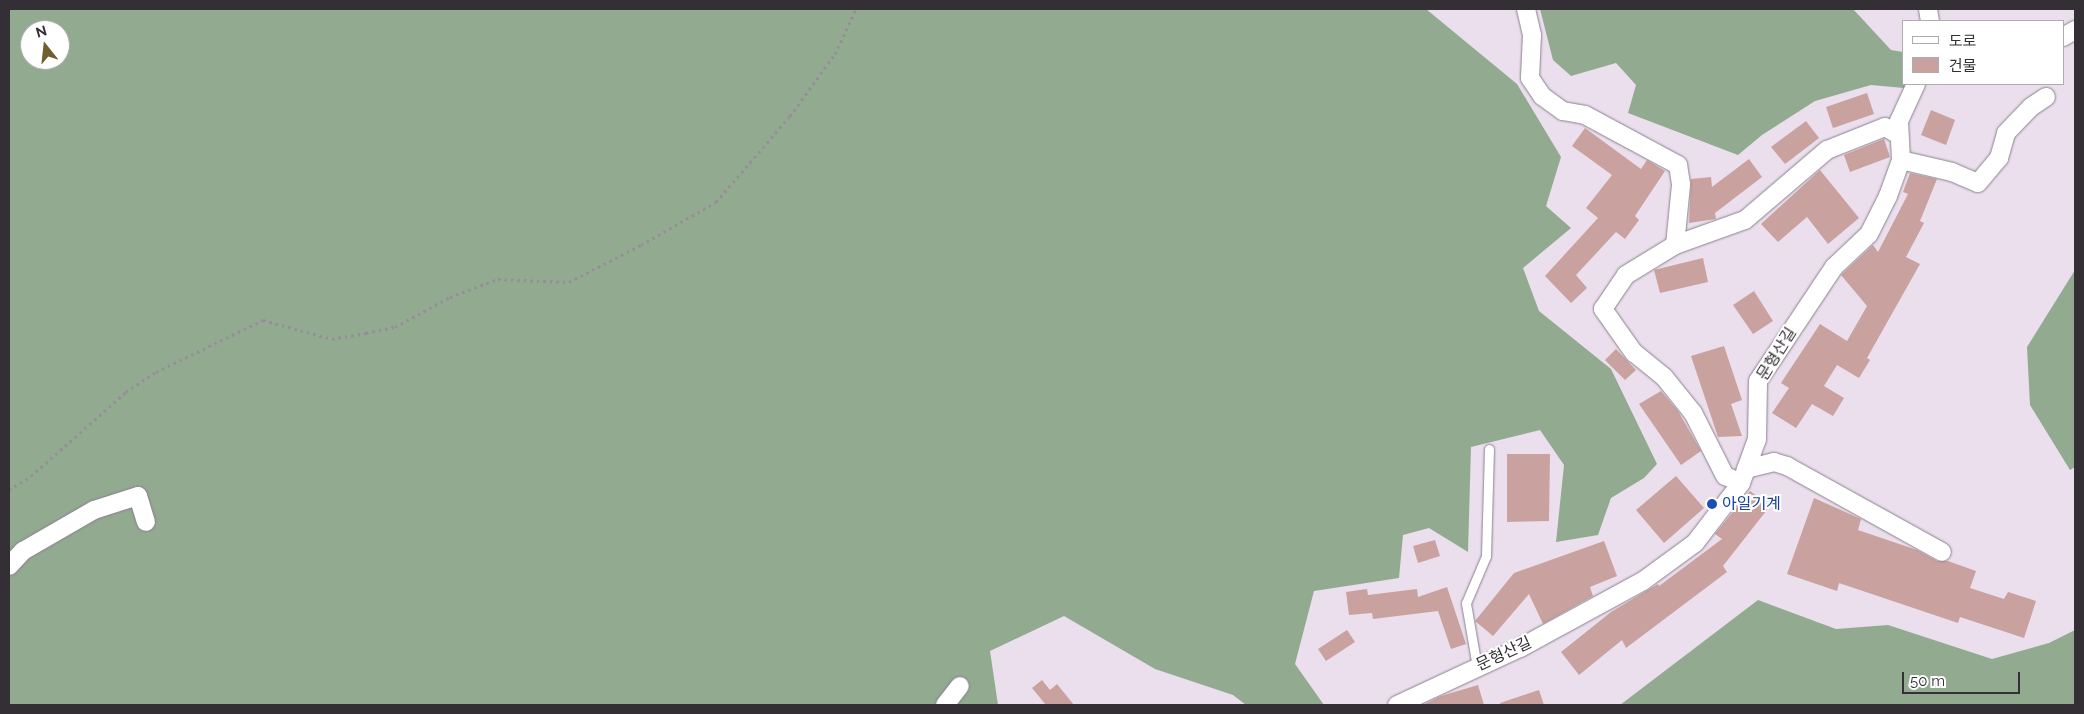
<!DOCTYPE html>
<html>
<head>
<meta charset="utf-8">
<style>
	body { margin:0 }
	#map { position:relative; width:2084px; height:714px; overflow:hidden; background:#ebdfee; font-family:Raleway,"Noto Sans KR",sans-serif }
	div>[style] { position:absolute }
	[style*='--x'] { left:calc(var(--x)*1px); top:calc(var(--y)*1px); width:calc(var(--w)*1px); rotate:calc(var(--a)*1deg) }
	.forest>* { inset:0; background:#91aa90 }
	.building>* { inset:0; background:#c9a19e }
	.path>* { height:3px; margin-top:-1.5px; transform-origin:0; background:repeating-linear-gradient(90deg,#968d98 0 2.5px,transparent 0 6.5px) }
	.roads { filter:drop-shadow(0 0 1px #8b808e) drop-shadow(0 0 1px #8b808e) }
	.lane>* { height:9px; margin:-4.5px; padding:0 4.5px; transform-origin:4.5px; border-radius:4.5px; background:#fff }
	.street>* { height:18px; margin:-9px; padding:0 9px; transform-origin:9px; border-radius:9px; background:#fff }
	.dots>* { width:14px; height:14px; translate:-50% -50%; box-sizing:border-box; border:2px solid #fff; border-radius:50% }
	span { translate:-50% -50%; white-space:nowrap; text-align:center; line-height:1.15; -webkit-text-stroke:4px #fff; paint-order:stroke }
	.street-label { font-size:16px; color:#342f35 }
	.transit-label { font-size:16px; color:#164399 }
	.left { translate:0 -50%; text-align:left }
	.frame { position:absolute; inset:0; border:10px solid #342f35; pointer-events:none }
	.legend { position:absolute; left:1902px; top:20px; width:162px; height:65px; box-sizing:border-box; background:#fff; border:1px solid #aeacae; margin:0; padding:6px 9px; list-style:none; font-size:15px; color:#342f35 }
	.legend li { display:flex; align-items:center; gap:10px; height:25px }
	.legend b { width:25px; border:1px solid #aeacae }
	.north { position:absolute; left:20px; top:20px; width:50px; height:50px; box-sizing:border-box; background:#fff; border:1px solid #aeacae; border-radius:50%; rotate:344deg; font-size:14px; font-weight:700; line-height:20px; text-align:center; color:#342f35 }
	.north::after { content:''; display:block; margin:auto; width:18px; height:22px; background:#6f5f2d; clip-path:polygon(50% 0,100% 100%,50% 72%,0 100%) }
	.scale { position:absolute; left:1902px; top:672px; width:118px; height:22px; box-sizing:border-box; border:2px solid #342f35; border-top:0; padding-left:6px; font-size:15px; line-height:18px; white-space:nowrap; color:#342f35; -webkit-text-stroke:4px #fff; paint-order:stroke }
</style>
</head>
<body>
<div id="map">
	<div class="forest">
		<i style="clip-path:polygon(evenodd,9px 9px,1426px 9px,1517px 84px,1561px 157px,1546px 206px,1571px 228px,1523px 268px,1539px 311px,1611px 369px,1657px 464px,1644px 478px,1611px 498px,1598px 535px,1556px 542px,1564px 465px,1540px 430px,1471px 447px,1468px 552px,1429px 528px,1403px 535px,1399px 578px,1314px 591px,1295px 664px,1324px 705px,1246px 705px,1233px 695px,1155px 669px,1064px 616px,990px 651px,998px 705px,9px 705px,9px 9px,30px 30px,60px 30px,60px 60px,30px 60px,30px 30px)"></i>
		<i style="clip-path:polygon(1540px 9px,1853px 9px,1891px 50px,1903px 52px,1903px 84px,1905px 84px,1904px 88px,1871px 85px,1815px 101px,1762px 135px,1738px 155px,1628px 113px,1636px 85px,1616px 63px,1571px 76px,1553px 60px)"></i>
		<i style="clip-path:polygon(2075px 270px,2075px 467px,2070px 470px,2030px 405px,2027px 347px)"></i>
		<i style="clip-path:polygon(1758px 600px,1836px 629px,1888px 625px,1992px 659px,2049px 643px,2075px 630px,2075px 705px,1620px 705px)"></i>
	</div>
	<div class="building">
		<i style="clip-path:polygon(1867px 93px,1874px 114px,1833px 128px,1826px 107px)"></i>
		<i style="clip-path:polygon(1931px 110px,1955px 120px,1946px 145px,1921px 135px)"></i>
		<i style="clip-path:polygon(1806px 121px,1819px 138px,1785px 164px,1771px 147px)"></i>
		<i style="clip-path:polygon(1585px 128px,1641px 169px,1647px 160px,1665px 171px,1635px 216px,1639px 220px,1625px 239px,1616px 232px,1576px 275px,1587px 288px,1571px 303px,1545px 276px,1598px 218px,1586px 208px,1612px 175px,1572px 146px)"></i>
		<i style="clip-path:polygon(1884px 139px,1890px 157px,1850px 172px,1844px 155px)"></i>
		<i style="clip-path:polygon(1749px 159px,1762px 177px,1715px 213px,1716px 219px,1689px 223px,1691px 179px,1711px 177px,1712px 187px)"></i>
		<i style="clip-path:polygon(1820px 170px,1859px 218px,1828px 244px,1807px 217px,1778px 242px,1761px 224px)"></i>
		<i style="clip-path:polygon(1910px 173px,1937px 179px,1920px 221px,1924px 223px,1906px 257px,1920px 264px,1867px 358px,1870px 360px,1859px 378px,1837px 365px,1824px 386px,1844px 398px,1833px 416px,1812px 404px,1796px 428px,1772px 413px,1789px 388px,1781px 383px,1820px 324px,1847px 341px,1867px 306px,1841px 275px,1873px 245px,1878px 252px,1908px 194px,1903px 192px)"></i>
		<i style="clip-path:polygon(1703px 258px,1708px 282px,1660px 293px,1654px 270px)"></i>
		<i style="clip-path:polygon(1754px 291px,1773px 321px,1753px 334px,1733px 305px)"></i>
		<i style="clip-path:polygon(1724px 346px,1742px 400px,1731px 404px,1742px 436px,1718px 437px,1691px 356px)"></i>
		<i style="clip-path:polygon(1616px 349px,1636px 370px,1625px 380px,1605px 360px)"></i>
		<i style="clip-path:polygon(1661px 391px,1678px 411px,1701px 451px,1681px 465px,1639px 404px)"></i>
		<i style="clip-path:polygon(1507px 454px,1550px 454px,1549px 521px,1507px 522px)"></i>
		<i style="clip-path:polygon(1676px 476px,1704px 508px,1664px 543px,1636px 510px)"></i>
		<i style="clip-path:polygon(1750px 491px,1770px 506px,1723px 566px,1727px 572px,1626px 648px,1622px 640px,1579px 675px,1561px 652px,1611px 612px,1658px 584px,1659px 586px,1722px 539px,1715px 534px)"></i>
		<i style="clip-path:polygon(1814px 498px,1861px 519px,1858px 530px,1917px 550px,1937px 561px,1948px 561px,1976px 571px,1970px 588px,2004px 599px,2008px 592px,2036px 601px,2024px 638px,1960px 617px,1958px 623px,1839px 583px,1837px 591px,1787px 574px)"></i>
		<i style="clip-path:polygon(1435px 540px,1440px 556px,1418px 563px,1413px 546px)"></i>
		<i style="clip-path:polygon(1604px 541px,1617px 576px,1590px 587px,1593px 596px,1543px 624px,1529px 594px,1493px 636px,1475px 621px,1514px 573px)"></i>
		<i style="clip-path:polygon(1447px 587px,1466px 644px,1451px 649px,1438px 611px,1373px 619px,1372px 613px,1349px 615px,1346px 592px,1367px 589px,1368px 595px,1417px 589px,1418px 597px)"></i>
		<i style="clip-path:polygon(1347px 630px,1355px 642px,1326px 661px,1318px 649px)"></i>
		<i style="clip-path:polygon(1042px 680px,1050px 690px,1057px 684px,1074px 705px,1046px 705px,1032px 688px)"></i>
		<i style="clip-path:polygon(1478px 685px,1484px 705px,1423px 705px,1441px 696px)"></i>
		<i style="clip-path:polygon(1539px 690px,1544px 705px,1501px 705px,1500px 703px)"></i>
	</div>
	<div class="path">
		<i style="--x:9;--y:490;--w:26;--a:-32"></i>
		<i style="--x:31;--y:476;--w:127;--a:-41.5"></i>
		<i style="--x:126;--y:392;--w:36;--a:-34"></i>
		<i style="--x:156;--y:372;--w:119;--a:-25.9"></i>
		<i style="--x:263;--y:320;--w:72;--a:15.4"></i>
		<i style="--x:332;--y:339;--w:35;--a:-10"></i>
		<i style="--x:366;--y:333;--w:30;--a:-12"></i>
		<i style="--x:395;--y:327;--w:63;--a:-28.6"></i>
		<i style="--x:450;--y:297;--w:51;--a:-20.6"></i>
		<i style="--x:498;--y:279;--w:71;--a:2.4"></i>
		<i style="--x:569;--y:282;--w:81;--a:-27.2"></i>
		<i style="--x:641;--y:245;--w:86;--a:-29.8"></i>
		<i style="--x:716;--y:202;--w:113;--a:-49.3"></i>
		<i style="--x:790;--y:116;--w:77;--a:-54"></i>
		<i style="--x:835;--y:54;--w:50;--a:-65"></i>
	</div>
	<div class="roads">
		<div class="lane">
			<i style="--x:1477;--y:667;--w:65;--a:-99.8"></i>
			<i style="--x:1466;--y:603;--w:51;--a:-66.9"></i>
			<i style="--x:1486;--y:556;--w:107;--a:-88.4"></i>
		</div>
		<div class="street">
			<i style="--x:1526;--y:9;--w:27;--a:77"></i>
			<i style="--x:1532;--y:35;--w:43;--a:92.7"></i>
			<i style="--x:1530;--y:78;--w:22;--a:56"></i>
			<i style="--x:1542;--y:96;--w:26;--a:36"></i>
			<i style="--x:1563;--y:111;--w:22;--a:10"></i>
			<i style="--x:1585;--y:115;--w:106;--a:28.3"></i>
			<i style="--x:1678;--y:165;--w:20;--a:81"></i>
			<i style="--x:1681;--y:185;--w:60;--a:95.7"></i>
			<i style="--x:1928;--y:9;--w:12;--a:81"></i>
			<i style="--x:2063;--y:37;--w:14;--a:-30"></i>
			<i style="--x:1901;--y:160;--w:52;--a:13.2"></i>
			<i style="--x:1952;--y:172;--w:28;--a:23"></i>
			<i style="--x:1978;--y:183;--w:33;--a:-50"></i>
			<i style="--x:1999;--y:158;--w:26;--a:-74"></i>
			<i style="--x:2006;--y:133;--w:36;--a:-46"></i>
			<i style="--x:2031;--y:107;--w:18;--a:-34"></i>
			<i style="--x:1746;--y:469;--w:29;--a:-14"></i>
			<i style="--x:1774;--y:462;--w:14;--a:17"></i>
			<i style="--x:1787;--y:466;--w:177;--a:29"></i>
			<i style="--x:1741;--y:483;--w:17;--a:-156"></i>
			<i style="--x:1725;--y:476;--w:71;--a:-116.9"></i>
			<i style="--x:1693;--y:413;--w:46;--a:-128.9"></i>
			<i style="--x:1664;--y:377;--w:38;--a:-141"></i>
			<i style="--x:1634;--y:353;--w:54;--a:-125.2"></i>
			<i style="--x:1603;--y:309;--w:41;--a:-55.9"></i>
			<i style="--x:1626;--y:275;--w:57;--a:-31.5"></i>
			<i style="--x:1675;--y:245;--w:74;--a:-19.7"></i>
			<i style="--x:1745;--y:220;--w:108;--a:-40.5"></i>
			<i style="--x:1827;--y:150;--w:62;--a:-21.6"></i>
			<i style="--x:1885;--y:127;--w:16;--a:30"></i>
			<i style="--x:9;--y:566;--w:21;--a:-47"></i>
			<i style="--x:23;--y:551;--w:82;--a:-30"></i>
			<i style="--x:94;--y:510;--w:46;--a:-17.7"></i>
			<i style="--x:138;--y:496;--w:27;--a:73"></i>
			<i style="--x:945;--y:705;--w:24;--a:-52"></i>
			<i style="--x:1397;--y:705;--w:136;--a:-24.9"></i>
			<i style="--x:1520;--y:648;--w:140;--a:-28.6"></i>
			<i style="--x:1643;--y:581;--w:64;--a:-36.2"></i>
			<i style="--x:1695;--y:543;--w:76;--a:-52.5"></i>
			<i style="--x:1741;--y:483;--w:47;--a:-70"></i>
			<i style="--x:1757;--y:439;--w:58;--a:-89"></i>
			<i style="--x:1758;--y:381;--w:137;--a:-56.3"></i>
			<i style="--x:1834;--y:267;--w:48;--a:-43.3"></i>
			<i style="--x:1869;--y:234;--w:42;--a:-63.4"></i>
			<i style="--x:1888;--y:196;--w:38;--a:-70"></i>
			<i style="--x:1901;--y:160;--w:39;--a:-93"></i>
			<i style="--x:1899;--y:121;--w:41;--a:-65.3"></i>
		</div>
	</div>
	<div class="dots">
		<i style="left:1712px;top:504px;background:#1a4fb4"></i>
	</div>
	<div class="street-label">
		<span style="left:1777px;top:354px;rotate:-58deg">문형산길</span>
		<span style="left:1504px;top:654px;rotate:-25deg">문형산길</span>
	</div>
	<div class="transit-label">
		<span class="left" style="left:1722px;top:504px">아일기계</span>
	</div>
	<div class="frame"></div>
	<ul class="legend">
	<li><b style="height:6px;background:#fff"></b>도로</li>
	<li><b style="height:14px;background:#c9a19e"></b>건물</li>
	</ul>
	<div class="north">N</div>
	<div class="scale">50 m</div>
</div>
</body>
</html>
